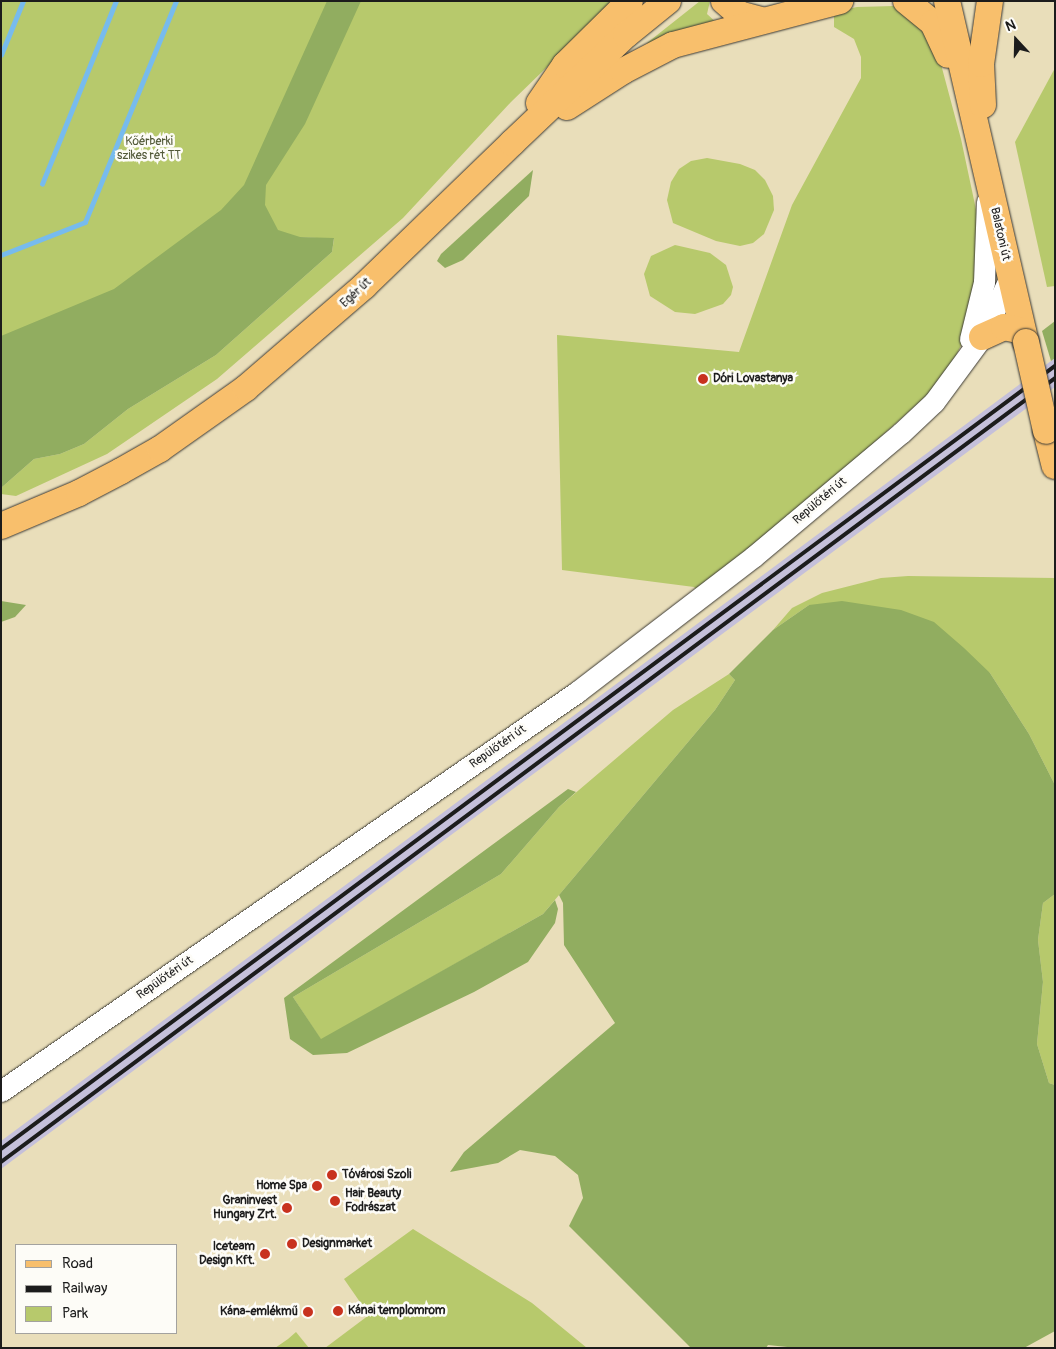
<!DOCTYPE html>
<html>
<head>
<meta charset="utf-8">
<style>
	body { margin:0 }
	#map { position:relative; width:1056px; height:1349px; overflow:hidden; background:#e9deba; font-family:Pangolin,sans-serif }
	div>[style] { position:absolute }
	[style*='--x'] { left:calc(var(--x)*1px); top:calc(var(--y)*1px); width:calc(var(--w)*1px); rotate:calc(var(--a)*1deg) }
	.industrial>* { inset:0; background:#c5c0da }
	.green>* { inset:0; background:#b7c96c }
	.forest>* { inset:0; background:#91ad60 }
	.stream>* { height:4.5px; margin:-2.25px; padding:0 2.25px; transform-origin:2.25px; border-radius:2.25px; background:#77bbed }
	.roads { filter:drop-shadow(0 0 1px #3b3934) drop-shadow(0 0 1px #3b3934) }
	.minor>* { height:21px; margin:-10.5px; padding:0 10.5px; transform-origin:10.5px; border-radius:10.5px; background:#fff }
	.major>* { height:26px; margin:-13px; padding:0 13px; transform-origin:13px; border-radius:13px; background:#f8bf6c }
	.rail>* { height:4px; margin:-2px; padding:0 2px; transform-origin:2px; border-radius:2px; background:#1c1c1c }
	.bridges { filter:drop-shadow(0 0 1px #3b3934) drop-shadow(0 0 1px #3b3934) }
	.major-bridge>* { height:26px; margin:-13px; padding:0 13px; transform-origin:13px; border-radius:13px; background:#f8bf6c }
	.dots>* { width:14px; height:14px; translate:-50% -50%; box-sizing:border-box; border:2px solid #fdfcf7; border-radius:50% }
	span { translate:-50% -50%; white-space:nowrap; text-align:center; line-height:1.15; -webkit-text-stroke:5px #fdfcf7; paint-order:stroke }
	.park-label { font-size:12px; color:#525938 }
	.street-label { font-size:12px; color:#1c1c1c }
	.poi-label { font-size:12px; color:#1c1c1c; font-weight:700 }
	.left { translate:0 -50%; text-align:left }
	.right { translate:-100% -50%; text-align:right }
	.frame { position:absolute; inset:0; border:2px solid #1c1c1c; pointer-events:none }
	.legend { position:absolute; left:15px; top:1244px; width:162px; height:90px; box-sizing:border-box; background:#fdfcf7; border:1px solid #a3a29f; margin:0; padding:6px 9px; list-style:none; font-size:15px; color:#1c1c1c }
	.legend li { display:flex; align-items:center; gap:10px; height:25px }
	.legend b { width:25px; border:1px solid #a3a29f }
	.north { position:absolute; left:991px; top:15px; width:50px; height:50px; -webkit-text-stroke:4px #fdfcf7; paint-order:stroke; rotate:339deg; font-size:14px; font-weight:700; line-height:20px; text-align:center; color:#1c1c1c }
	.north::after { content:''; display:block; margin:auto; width:18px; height:22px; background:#1c1c1c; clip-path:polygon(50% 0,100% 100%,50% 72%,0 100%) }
</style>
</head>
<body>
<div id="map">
	<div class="industrial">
		<i style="clip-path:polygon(1055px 358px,1055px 387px,1px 1169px,1px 1141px)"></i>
	</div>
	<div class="green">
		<i style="clip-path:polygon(1px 1px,615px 1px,511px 102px,403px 218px,217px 379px,107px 454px,16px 496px,1px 494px,1px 488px,34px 459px,60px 454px,84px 444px,128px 409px,216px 355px,332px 252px,334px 239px,300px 237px,1px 477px)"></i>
		<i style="clip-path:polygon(700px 1px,710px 1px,707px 14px,718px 24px,647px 46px,647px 43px)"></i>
		<i style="clip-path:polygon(894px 6px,912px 14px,935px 42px,961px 139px,981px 233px,983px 247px,963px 341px,945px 379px,703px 597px,694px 587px,562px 570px,557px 335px,739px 352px,792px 205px,861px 78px,861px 57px,854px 39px,834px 27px,834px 12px,857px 7px)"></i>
		<i style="clip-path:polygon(1055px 68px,1055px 286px,1047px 287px,1015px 142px)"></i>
		<i style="clip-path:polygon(707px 158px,740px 164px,755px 170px,765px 180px,773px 196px,774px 210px,764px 234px,753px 243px,740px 246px,716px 241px,673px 223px,667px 200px,671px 182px,679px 169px,691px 161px)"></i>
		<i style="clip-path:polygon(675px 245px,710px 253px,726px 265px,733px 287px,731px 295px,723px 304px,695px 314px,675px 312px,650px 296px,644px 274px,651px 256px)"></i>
		<i style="clip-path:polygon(908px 576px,1055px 578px,1055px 785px,1029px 734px,990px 673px,809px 605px,773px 630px,792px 608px,822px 593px,881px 578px)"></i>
		<i style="clip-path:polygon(729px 674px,735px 680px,715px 710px,543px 914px,321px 1040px,293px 997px,501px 874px,559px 807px,673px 710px)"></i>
		<i style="clip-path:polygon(1055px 894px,1055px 1085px,1049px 1083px,1037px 1044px,1043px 982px,1038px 940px,1043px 903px)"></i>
		<i style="clip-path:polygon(413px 1229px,532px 1303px,587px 1348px,325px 1348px,369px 1315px,344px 1279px)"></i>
		<i style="clip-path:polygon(296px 1332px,309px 1348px,275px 1348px,288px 1339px)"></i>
	</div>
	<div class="forest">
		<i style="clip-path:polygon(327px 1px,361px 1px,305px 124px,266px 185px,265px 205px,278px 230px,300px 237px,334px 238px,332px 252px,216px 355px,128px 409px,84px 444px,60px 454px,34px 459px,1px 488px,1px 336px,114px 289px,221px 210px,244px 185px)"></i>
		<i style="clip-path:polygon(533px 170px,529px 196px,463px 260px,445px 268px,437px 261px,441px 254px)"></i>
		<i style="clip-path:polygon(1055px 321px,1055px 358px,1051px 361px,1042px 331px)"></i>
		<i style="clip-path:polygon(1px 601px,26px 605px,15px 617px,1px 622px)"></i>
		<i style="clip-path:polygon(842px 601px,901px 610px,934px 622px,964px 648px,990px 673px,1029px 734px,1055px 785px,1055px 894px,1043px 903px,1038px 940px,1043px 982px,1037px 1044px,1049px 1083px,1055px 1085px,1055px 1331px,1024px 1348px,797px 1348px,768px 1345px,766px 1348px,691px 1348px,569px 1226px,583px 1198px,578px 1175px,555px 1156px,520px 1150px,498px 1163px,450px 1172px,464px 1152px,615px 1023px,564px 945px,563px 903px,559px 895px,715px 710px,735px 680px,729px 674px,773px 630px,809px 605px)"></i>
		<i style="clip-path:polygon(568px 789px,576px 792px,559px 807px,501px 874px,293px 997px,321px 1039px,543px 914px,555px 900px,558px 909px,555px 923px,528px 962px,474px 992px,347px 1053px,313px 1055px,290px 1039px,284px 998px)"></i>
	</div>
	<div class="stream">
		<i style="--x:1;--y:55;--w:58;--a:-67.8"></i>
		<i style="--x:42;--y:184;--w:197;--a:-68"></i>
		<i style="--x:1;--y:255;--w:90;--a:-21.4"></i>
		<i style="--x:85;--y:222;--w:239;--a:-67.6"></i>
	</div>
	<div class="roads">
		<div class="minor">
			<i style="--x:970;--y:339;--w:59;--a:-76.2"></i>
			<i style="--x:984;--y:282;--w:80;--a:-87.9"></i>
			<i style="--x:1;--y:1091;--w:701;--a:-34.71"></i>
			<i style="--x:577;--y:692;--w:222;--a:-37.5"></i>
			<i style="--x:753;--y:557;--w:193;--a:-40"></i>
			<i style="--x:901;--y:433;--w:45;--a:-43.2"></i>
			<i style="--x:934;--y:402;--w:81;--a:-53.6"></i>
			<i style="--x:982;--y:337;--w:66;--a:-65"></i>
		</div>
		<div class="major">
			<i style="--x:724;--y:1;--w:20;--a:41"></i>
			<i style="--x:739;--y:14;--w:24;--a:15"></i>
			<i style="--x:906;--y:1;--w:35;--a:39"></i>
			<i style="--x:933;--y:23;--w:35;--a:65"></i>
			<i style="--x:947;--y:1;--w:350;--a:77"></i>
			<i style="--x:539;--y:103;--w:46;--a:-55.6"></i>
			<i style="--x:565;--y:65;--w:91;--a:-44.6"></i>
			<i style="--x:983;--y:105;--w:41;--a:-92.8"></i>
			<i style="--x:981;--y:64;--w:64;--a:-81.9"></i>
			<i style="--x:567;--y:107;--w:67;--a:-32.7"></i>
			<i style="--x:623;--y:71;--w:56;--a:-27.5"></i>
			<i style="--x:673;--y:45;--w:173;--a:-14.8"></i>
			<i style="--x:982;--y:337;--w:24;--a:-24"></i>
			<i style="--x:1004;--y:327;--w:19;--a:12"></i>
			<i style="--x:1046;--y:431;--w:36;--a:76"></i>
			<i style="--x:1;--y:526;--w:85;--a:-22.9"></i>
			<i style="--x:79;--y:493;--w:47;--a:-27.6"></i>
			<i style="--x:121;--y:471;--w:45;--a:-29.4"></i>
			<i style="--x:160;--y:449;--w:105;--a:-35.3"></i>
			<i style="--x:246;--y:388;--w:156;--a:-40.8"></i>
			<i style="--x:364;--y:286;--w:206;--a:-44"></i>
			<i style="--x:512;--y:143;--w:157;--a:-43.5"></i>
			<i style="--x:626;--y:35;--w:54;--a:-39"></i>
		</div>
	</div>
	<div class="rail">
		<i style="--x:1;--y:1149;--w:1313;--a:-36.61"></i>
		<i style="--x:1;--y:1162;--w:1314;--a:-36.64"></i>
	</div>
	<div class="bridges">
		<div class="major-bridge">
			<i style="--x:1026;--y:342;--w:91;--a:77.3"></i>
		</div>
	</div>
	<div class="dots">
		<i style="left:703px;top:379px;background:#c8321e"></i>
		<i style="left:332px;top:1175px;background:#c8321e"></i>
		<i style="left:317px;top:1186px;background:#c8321e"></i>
		<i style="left:335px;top:1201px;background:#c8321e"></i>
		<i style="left:287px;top:1208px;background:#c8321e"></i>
		<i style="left:292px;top:1244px;background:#c8321e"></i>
		<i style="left:265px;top:1254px;background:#c8321e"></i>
		<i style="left:338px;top:1311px;background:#c8321e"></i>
		<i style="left:308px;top:1312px;background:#c8321e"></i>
	</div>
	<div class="park-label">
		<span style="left:149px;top:149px">Kőérberki<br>szikes rét TT</span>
	</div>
	<div class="street-label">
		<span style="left:1000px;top:234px;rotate:77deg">Balatoni út</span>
		<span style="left:356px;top:293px;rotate:-43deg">Egér út</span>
		<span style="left:820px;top:501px;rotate:-40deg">Repülőtéri út</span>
		<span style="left:498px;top:747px;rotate:-35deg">Repülőtéri út</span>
		<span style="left:165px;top:978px;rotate:-35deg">Repülőtéri út</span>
	</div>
	<div class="poi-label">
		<span class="left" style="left:713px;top:379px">Dóri Lovastanya</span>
		<span class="left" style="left:342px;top:1175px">Tóvárosi Szoli</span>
		<span class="right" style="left:307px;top:1186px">Home Spa</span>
		<span class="left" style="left:345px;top:1201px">Hair Beauty<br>Fodrászat</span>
		<span class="right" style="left:277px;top:1208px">Graninvest<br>Hungary Zrt.</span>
		<span class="left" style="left:302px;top:1244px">Designmarket</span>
		<span class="right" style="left:255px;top:1254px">Iceteam<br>Design Kft.</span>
		<span class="left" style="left:348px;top:1311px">Kánai templomrom</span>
		<span class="right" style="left:298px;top:1312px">Kána-emlékmű</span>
	</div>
	<div class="frame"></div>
	<ul class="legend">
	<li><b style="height:6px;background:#f8bf6c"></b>Road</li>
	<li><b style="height:6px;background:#1c1c1c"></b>Railway</li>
	<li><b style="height:14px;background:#b7c96c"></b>Park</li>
	</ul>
	<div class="north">N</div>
</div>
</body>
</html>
